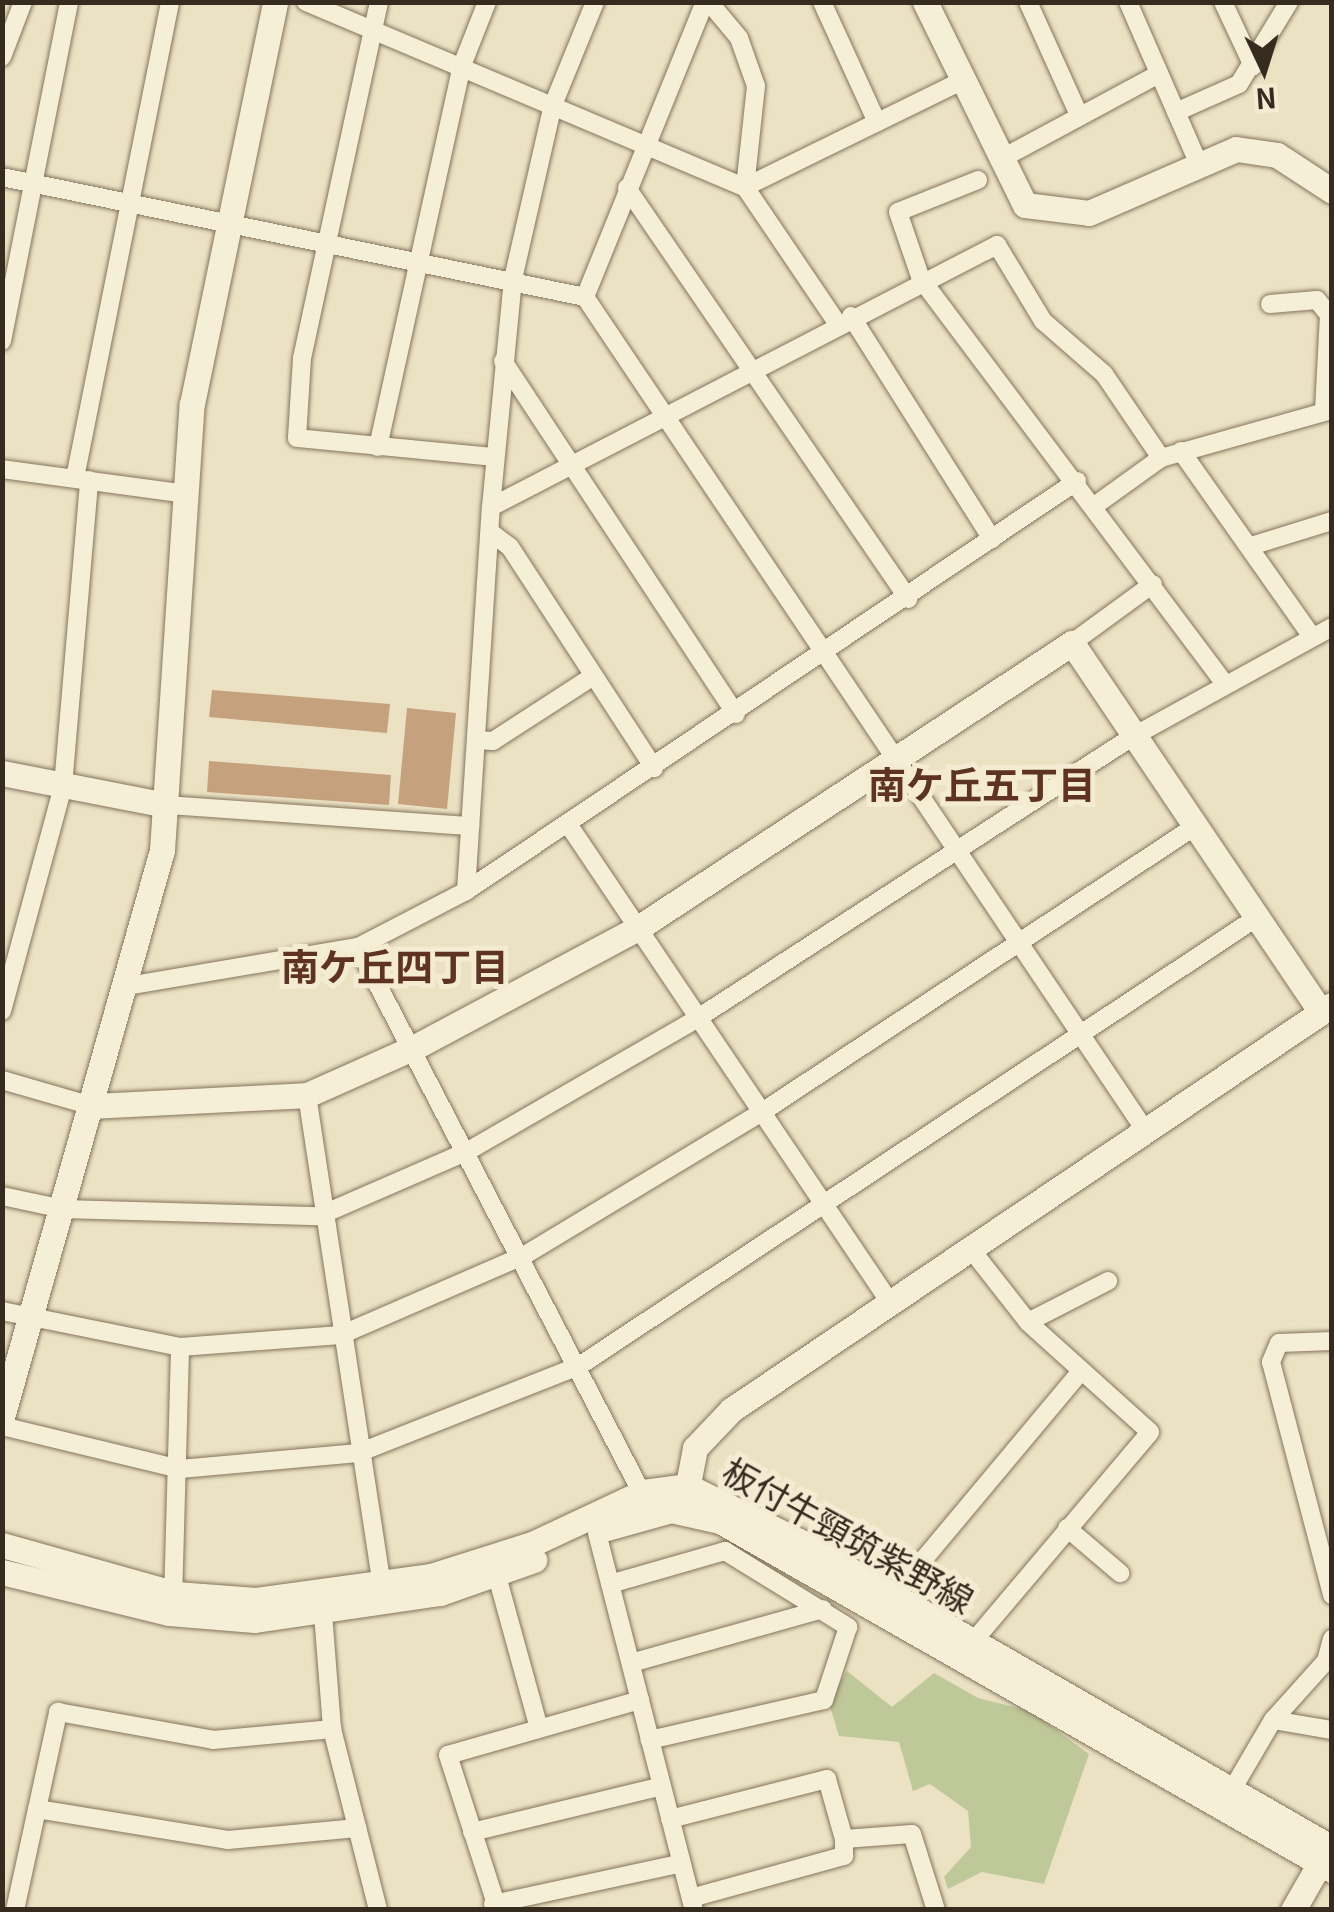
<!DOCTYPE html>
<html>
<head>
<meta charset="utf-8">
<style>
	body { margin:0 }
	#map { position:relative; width:1334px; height:1912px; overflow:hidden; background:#ebe2c4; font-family:Georgia,"Noto Sans JP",serif }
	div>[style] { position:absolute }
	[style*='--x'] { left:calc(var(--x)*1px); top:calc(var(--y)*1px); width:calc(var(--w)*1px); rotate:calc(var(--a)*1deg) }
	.green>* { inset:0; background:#bfc899 }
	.building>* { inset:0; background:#c6a17d }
	.roads { filter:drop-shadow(0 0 2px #84755c) drop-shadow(0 0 2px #84755c) }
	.street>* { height:18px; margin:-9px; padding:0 9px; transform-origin:9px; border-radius:9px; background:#f6efd7 }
	.secondary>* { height:25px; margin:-12.5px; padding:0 12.5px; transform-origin:12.5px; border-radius:12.5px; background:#f6efd7 }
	span { translate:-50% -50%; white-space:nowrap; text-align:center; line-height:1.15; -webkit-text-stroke:10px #f3ecd3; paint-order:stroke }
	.street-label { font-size:35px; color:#352b1f }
	.neighbourhood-label { font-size:38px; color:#5f3321; font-weight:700 }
	.frame { position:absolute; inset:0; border:5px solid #352b1f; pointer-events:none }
	.north { position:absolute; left:1214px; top:20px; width:100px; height:100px; -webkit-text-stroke:8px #f3ecd3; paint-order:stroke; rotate:176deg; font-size:28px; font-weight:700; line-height:40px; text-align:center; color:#352b1f }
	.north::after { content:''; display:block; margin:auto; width:35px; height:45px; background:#352b1f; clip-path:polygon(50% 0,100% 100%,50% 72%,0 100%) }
</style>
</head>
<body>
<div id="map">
	<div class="green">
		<i style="clip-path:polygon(847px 1671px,892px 1707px,934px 1673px,978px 1698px,1030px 1711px,1089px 1754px,1044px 1884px,982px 1872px,948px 1889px,944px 1877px,971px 1847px,968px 1811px,930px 1784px,913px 1791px,899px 1742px,839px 1736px,823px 1684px,838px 1686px)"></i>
	</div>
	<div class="building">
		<i style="clip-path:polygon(212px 690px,390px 704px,387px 733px,209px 717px)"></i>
		<i style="clip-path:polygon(407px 708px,456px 713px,447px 809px,398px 804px)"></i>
		<i style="clip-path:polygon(209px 761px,391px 775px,389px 805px,207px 792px)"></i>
	</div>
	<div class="roads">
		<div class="street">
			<i style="--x:306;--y:2;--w:476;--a:22.9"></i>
			<i style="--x:745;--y:187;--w:164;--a:55.9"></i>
			<i style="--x:379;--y:2;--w:364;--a:102.2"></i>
			<i style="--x:302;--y:358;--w:80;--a:93.6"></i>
			<i style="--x:297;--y:438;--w:198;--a:5.5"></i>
			<i style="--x:709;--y:2;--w:47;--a:50.2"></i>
			<i style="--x:739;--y:38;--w:51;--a:70.5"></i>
			<i style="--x:756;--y:86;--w:102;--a:96.2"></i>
			<i style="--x:822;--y:2;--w:132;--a:65.4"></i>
			<i style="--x:1028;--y:2;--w:124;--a:65.7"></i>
			<i style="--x:1128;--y:2;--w:175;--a:66.4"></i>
			<i style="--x:1223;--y:2;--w:71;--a:64.9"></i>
			<i style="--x:2;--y:57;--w:59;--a:-69.1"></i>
			<i style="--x:1176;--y:112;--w:69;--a:-24"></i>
			<i style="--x:1239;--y:84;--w:96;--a:-58.6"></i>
			<i style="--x:999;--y:160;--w:182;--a:-28.3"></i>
			<i style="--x:2;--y:177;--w:595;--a:11.63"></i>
			<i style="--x:585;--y:297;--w:1004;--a:56.09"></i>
			<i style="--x:978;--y:180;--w:86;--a:158.2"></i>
			<i style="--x:898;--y:212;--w:71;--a:71.1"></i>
			<i style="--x:921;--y:279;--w:506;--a:53.11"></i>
			<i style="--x:745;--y:187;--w:238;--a:-26.1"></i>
			<i style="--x:627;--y:188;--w:498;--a:55.6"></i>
			<i style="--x:585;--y:297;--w:318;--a:-67.9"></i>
			<i style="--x:1270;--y:304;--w:47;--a:-4.9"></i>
			<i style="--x:1317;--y:300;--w:19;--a:51"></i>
			<i style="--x:1329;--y:315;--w:96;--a:93"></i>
			<i style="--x:851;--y:316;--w:264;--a:57.7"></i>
			<i style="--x:2;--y:341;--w:346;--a:-78.8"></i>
			<i style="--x:503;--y:361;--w:423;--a:56.6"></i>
			<i style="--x:378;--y:447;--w:388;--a:-77.6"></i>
			<i style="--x:461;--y:68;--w:71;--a:-68.5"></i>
			<i style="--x:1181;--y:451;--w:224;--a:54.8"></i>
			<i style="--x:2;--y:469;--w:187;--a:7.7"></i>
			<i style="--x:75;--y:478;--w:485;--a:-78.7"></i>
			<i style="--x:1097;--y:504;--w:79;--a:-35.7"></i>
			<i style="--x:491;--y:507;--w:229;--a:-84.5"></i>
			<i style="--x:513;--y:279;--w:179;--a:-77.1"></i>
			<i style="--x:553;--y:105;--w:111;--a:-67.8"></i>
			<i style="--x:490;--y:532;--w:25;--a:37"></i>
			<i style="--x:510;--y:547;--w:264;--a:56.9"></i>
			<i style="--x:1251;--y:546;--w:85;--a:-17.2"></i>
			<i style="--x:1072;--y:643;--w:100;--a:-36.1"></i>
			<i style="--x:476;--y:740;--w:17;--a:3"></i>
			<i style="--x:493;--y:741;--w:118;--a:-32.9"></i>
			<i style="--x:167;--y:805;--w:304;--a:4"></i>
			<i style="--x:568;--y:824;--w:575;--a:56.06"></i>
			<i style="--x:466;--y:891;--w:385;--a:-86.3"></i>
			<i style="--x:491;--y:507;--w:570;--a:-27.37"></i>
			<i style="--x:997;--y:245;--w:89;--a:58.8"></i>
			<i style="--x:1043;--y:321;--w:81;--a:41"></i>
			<i style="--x:1104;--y:374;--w:102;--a:55.8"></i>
			<i style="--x:1161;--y:458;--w:178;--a:-15.7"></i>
			<i style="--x:358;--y:947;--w:624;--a:62.53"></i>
			<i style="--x:127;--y:986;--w:234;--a:-9.6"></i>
			<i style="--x:358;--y:947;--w:122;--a:-27.4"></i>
			<i style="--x:466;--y:891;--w:736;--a:-33.86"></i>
			<i style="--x:2;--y:1011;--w:233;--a:-74.8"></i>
			<i style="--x:63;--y:786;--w:307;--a:-85.1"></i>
			<i style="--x:2;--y:1080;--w:94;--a:16.1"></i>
			<i style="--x:307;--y:1095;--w:504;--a:81.32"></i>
			<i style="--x:2;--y:1196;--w:62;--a:12"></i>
			<i style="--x:63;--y:1209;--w:256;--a:1.6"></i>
			<i style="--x:319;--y:1216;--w:163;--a:-23.6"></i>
			<i style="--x:468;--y:1151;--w:266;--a:-30"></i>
			<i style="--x:698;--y:1018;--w:517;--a:-32.92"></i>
			<i style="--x:1132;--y:737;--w:228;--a:-28.8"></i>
			<i style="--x:970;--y:1248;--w:94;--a:51.9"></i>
			<i style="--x:1028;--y:1322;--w:90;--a:-27.1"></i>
			<i style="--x:2;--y:1311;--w:182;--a:11.4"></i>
			<i style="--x:180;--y:1347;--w:161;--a:-4.3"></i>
			<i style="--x:341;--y:1335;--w:201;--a:-23.5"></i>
			<i style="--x:525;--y:1255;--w:277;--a:-31.1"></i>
			<i style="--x:762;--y:1112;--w:518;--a:-33.41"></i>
			<i style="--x:1332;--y:1341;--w:53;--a:177.8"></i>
			<i style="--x:1279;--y:1343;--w:21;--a:113"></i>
			<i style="--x:1271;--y:1362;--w:241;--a:75.3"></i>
			<i style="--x:2;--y:1426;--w:183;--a:13.6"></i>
			<i style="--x:180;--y:1469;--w:179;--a:-5.1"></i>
			<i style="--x:358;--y:1453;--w:238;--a:-21.5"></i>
			<i style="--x:579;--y:1366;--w:812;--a:-33.49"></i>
			<i style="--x:1067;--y:1528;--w:70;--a:40.3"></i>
			<i style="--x:597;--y:1533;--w:389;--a:75.6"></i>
			<i style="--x:494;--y:1565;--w:169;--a:74.6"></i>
			<i style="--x:610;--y:1584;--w:120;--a:-16"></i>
			<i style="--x:725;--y:1551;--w:145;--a:31.7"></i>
			<i style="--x:848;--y:1627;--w:77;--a:108.2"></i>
			<i style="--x:824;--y:1700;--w:179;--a:167.1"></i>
			<i style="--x:893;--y:1596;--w:288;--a:-50.1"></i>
			<i style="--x:173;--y:1601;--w:254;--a:-88.4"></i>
			<i style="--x:322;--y:1601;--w:128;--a:85.5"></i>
			<i style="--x:332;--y:1729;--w:187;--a:75.7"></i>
			<i style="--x:966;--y:1650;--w:285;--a:-49.8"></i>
			<i style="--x:1150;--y:1432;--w:164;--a:-138"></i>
			<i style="--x:631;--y:1663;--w:199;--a:-15.7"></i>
			<i style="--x:1273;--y:1720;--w:60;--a:9.6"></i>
			<i style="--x:1226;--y:1800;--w:93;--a:-59.6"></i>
			<i style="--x:1273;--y:1720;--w:79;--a:-48.1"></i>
			<i style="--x:1326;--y:1661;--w:23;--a:-75"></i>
			<i style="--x:37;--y:1809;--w:193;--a:9.2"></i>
			<i style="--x:228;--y:1840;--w:130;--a:-5.3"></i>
			<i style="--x:670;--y:1819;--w:162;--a:-14.3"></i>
			<i style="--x:827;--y:1779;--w:62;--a:74.2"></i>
			<i style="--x:844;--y:1839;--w:68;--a:-4.2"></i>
			<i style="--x:912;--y:1834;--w:80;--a:72.5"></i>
			<i style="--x:472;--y:1832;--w:195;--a:-13.6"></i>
			<i style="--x:691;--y:1898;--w:159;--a:-15.4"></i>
			<i style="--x:844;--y:1856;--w:17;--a:-90"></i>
			<i style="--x:493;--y:1904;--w:193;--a:-12.2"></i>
			<i style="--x:15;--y:1910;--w:203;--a:-77.7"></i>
			<i style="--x:58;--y:1712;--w:158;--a:10.2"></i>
			<i style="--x:213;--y:1740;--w:120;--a:-5.3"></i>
			<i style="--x:498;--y:1910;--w:163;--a:-107.9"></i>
			<i style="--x:448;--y:1755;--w:200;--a:-16"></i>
		</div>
		<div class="secondary">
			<i style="--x:925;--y:2;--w:226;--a:63.8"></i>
			<i style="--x:1025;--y:205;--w:64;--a:7.1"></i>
			<i style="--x:1089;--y:213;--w:160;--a:-23.5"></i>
			<i style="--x:1236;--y:149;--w:41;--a:8.3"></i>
			<i style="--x:1277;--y:155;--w:66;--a:33.2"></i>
			<i style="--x:2;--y:773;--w:168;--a:11"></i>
			<i style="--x:92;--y:1106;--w:215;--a:-2.9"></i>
			<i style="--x:307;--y:1095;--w:118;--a:-24"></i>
			<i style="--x:415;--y:1047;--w:253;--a:-28.1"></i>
			<i style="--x:638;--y:928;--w:519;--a:-33.29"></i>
			<i style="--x:1072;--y:643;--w:445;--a:56"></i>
			<i style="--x:2;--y:1417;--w:589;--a:-74.24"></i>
			<i style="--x:162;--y:850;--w:447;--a:-86.2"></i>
			<i style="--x:192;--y:404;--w:410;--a:-78.3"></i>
			<i style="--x:685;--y:1500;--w:53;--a:-79.1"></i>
			<i style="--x:695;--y:1448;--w:52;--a:-46.5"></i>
			<i style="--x:731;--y:1410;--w:725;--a:-33.98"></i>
			<i style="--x:607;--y:1528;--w:66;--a:-15.7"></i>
			<i style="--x:671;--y:1510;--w:50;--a:12.7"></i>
			<i style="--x:720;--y:1521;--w:705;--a:29.69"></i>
			<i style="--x:2;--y:1545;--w:181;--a:15.7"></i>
			<i style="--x:176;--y:1594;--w:80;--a:4.3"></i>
			<i style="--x:256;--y:1600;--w:177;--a:-7.8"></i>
			<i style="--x:431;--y:1576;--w:106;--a:-17.6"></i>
			<i style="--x:532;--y:1544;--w:123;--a:-25.1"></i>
			<i style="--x:643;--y:1492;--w:44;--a:-7.8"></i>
			<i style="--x:687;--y:1486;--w:125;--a:26.2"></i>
			<i style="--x:799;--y:1541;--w:615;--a:29.94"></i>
			<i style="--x:2;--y:1572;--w:172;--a:13.8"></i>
			<i style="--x:169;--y:1613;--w:86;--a:4.7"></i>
			<i style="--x:255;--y:1620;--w:187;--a:-8.3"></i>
			<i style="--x:440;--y:1593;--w:100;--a:-19.3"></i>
			<i style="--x:1293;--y:1910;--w:70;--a:-60.2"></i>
		</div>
	</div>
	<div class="street-label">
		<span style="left:849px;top:1534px;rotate:29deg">板付牛頸筑紫野線</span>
	</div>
	<div class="neighbourhood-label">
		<span style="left:982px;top:783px">南ケ丘五丁目</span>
		<span style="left:395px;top:965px">南ケ丘四丁目</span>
	</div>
	<div class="frame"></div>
	<div class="north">N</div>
</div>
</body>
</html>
